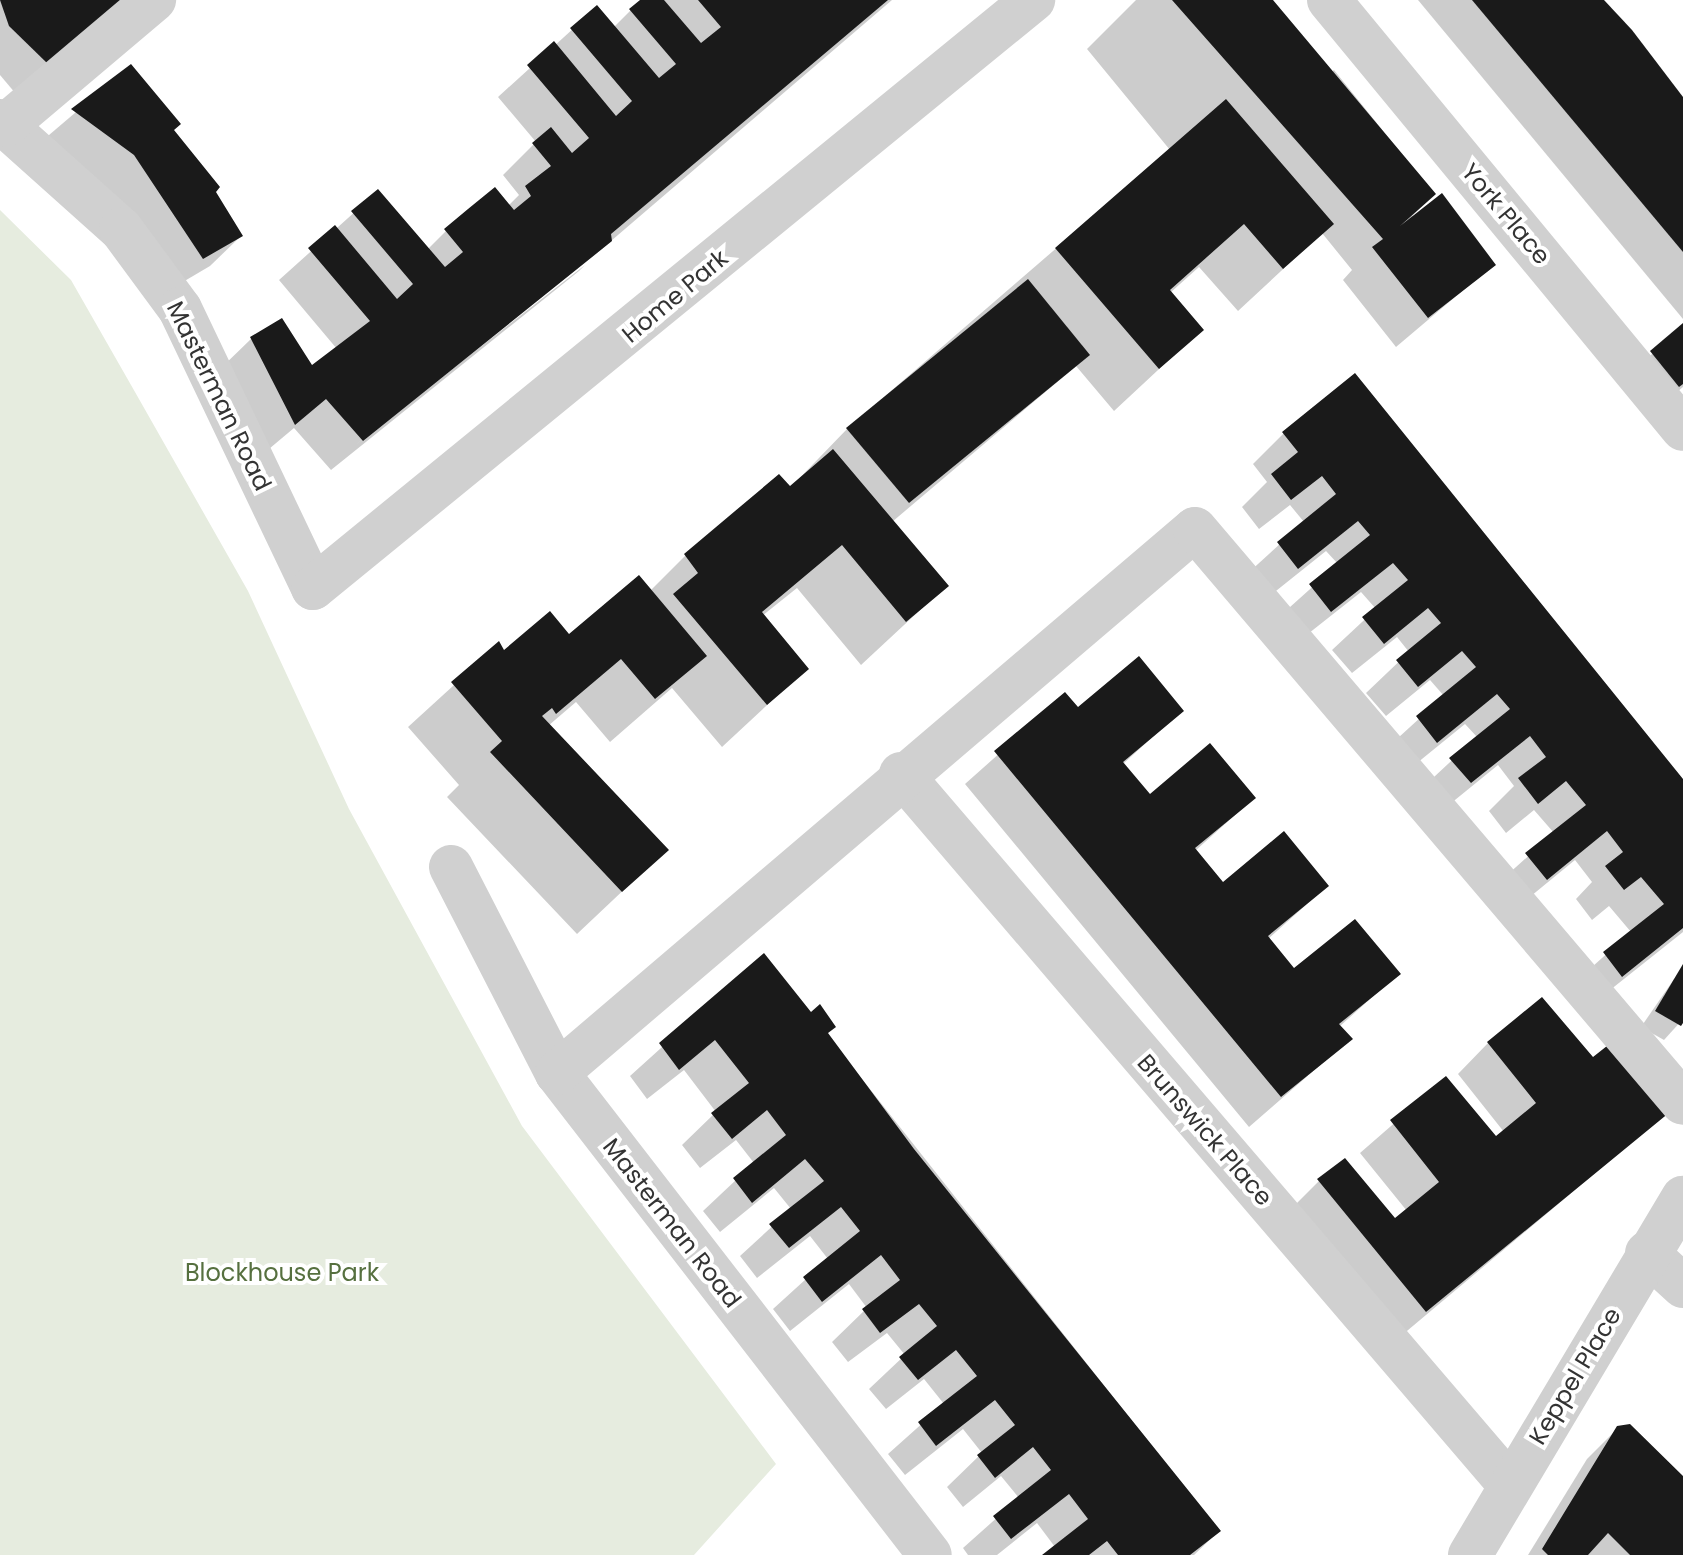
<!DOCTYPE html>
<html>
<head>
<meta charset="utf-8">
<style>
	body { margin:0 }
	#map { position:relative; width:1683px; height:1555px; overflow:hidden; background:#fff; font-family:Poppins,sans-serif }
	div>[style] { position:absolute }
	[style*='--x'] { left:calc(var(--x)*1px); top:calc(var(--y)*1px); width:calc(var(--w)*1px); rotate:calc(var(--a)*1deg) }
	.green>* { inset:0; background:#e6ecdf }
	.shadow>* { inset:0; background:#0003 }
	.building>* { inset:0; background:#1a1a1a }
	.minor>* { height:44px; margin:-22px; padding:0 22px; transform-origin:22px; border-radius:22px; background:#d0d0d0 }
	span { translate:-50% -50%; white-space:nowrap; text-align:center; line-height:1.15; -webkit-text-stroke:8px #fff; paint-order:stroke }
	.street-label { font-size:24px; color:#333 }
	.park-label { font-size:24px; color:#56703f }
</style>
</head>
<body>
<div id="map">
	<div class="green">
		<i style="clip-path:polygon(0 210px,71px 280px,135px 392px,248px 591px,349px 809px,522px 1126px,776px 1464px,694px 1555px,0 1555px)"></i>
	</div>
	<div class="shadow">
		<i style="clip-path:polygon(0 0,125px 0,16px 94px,0 75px)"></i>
		<i style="clip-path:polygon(641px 0,892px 0,597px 253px,354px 446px,585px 265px,579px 271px,331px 470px,294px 428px,263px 454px,220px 369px,251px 339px,312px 368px,337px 349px,279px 280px,377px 192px,427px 250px,446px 231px,508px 206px,519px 195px,503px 175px,536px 142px,498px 97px,597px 7px,614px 27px)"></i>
		<i style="clip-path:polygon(1136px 0,1271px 0,1324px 78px,1334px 70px,1434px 194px,1412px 216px,1493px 265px,1396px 347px,1343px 280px,1352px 270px,1322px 233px,1238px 311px,1199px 267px,1170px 293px,1201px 330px,1114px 411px,1076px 366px,892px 522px,946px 586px,861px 665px,797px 588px,762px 616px,806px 669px,722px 747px,672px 688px,610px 742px,576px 702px,548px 726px,666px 850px,577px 934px,447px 797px,459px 785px,408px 727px,499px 644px,504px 653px,569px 636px,650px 591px,685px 556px,789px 489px,847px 429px,1170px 150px,1087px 49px)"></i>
		<i style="clip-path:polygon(1418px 0,1602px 0,1683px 99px,1683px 319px)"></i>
		<i style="clip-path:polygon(130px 66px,241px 236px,210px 266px,171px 289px,42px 141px)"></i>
		<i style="clip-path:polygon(1683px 326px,1683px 387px,1648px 416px,1620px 383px)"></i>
		<i style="clip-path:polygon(1284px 433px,1683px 784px,1683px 932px,1590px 1006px,1573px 984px,1631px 932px,1609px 906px,1592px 920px,1576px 899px,1592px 882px,1575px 860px,1515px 909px,1496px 885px,1554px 833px,1534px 810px,1506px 833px,1489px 811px,1514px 786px,1498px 765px,1439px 813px,1420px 790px,1477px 737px,1465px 724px,1406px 772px,1387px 748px,1444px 696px,1430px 680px,1386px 716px,1366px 693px,1409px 652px,1397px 637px,1352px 673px,1332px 650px,1376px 609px,1361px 592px,1299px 641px,1280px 616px,1338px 564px,1326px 551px,1266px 599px,1247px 574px,1304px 522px,1290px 505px,1259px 529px,1242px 507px,1267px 482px,1253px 464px)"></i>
		<i style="clip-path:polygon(1065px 695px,1078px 710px,1181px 711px,1123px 764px,1150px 796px,1254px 798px,1195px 851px,1223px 885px,1327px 886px,1268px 939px,1294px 971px,1398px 974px,1339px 1027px,1350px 1039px,1249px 1127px,965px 784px)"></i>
		<i style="clip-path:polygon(764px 955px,1219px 1531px,1194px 1555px,1045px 1555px,1055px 1547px,1037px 1523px,997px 1555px,968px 1555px,963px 1548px,1019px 1498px,1001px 1476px,963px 1507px,947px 1487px,982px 1453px,963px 1429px,905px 1475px,888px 1454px,944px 1404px,924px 1379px,886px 1409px,869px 1389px,905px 1355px,887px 1333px,848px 1362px,832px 1342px,867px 1308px,849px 1284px,790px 1331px,773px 1309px,828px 1259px,810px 1236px,757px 1278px,740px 1256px,791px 1209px,774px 1188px,720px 1232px,703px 1211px,754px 1163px,736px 1140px,700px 1168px,682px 1145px,716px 1112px,684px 1070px,647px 1099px,630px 1076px)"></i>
		<i style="clip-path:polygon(1683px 966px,1683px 1019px,1664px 1040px,1641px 1027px)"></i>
		<i style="clip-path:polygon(1488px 1043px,1592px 1060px,1668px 1112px,1395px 1341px,1288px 1212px,1319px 1181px,1395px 1221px,1407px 1211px,1360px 1153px,1445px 1079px,1495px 1139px,1504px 1132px,1458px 1074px)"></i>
		<i style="clip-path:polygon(1618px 1428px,1683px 1478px,1683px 1555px,1528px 1555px,1587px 1459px)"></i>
	</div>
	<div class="building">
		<i style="clip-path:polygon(0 0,125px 0,48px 64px,9px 26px)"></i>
		<i style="clip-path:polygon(640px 0,664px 0,701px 43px,721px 27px,698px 0,888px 0,611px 234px,612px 241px,363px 441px,326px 399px,295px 425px,250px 337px,282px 318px,312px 365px,370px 321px,308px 248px,335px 225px,397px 299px,413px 284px,351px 211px,378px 189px,445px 267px,463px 252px,444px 229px,468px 209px,495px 187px,514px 210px,531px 196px,525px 186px,551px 166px,532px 143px,551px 127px,572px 153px,589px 138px,527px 65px,554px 41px,616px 116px,632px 101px,570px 28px,597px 5px,659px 78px,676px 64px,629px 9px)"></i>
		<i style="clip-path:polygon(1172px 0,1273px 0,1436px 194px,1400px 226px,1442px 193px,1496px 265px,1428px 318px,1372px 247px,1383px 239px)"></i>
		<i style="clip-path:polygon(1472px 0,1604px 0,1632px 30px,1683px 97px,1683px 252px)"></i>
		<i style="clip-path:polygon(131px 64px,181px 124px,174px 130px,220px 187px,216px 192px,243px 236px,203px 259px,134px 155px,71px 109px)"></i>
		<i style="clip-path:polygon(1226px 99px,1334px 224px,1283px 269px,1244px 224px,1170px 290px,1204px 330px,1159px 369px,1055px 248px)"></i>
		<i style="clip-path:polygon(1028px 279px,1090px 355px,909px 503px,846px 428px)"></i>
		<i style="clip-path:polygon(1683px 323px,1683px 384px,1679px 387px,1650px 351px)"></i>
		<i style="clip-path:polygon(1355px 373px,1683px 779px,1683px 928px,1622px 977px,1603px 952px,1664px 904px,1641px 877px,1624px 890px,1605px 866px,1623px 852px,1607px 831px,1547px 880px,1525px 853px,1586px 805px,1566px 781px,1538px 804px,1518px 778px,1546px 757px,1530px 736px,1471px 783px,1449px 758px,1510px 709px,1497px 694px,1437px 743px,1416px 716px,1476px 667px,1462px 651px,1418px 687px,1396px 660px,1441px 623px,1428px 608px,1384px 644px,1362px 617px,1408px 580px,1393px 563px,1331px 612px,1309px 584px,1370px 535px,1358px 521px,1298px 569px,1277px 542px,1336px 494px,1322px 476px,1291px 500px,1271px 474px,1298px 452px,1282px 432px)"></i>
		<i style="clip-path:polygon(833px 449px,949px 586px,906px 622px,842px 545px,762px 612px,809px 669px,767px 705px,673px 594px,698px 573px,684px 554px,779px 474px,790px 486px)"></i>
		<i style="clip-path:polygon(639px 575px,707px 656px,655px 699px,621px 659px,556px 714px,552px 708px,542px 716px,669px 850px,622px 892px,490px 752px,502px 741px,451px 682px,499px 641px,504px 650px,550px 611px,569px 634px)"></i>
		<i style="clip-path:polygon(1139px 656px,1184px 711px,1123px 762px,1150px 794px,1210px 743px,1256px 798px,1195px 848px,1223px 882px,1284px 831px,1329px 886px,1268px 936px,1294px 968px,1355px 919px,1401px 974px,1339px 1024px,1353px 1039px,1281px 1097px,994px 751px,1065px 692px,1078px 707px)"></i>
		<i style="clip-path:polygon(764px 953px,811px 1012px,820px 1004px,836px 1027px,828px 1033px,914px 1149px,1221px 1531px,1190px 1555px,1118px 1555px,1107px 1541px,1089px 1555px,1042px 1555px,1088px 1519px,1069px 1494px,1011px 1539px,993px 1516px,1051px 1470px,1033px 1447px,995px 1478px,977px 1455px,1015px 1425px,995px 1400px,936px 1446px,918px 1422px,977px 1376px,956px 1350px,918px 1380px,899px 1357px,937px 1326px,919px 1304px,880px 1333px,862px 1309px,900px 1280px,881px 1255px,822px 1302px,803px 1277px,860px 1231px,841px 1207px,789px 1248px,769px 1224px,824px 1181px,805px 1159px,752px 1203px,733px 1178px,786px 1135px,767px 1110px,732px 1139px,711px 1113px,749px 1083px,715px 1040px,679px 1070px,659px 1043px)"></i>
		<i style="clip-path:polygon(1683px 964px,1683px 1023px,1681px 1026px,1655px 1011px)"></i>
		<i style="clip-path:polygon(1542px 997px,1593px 1057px,1612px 1042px,1670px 1112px,1426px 1312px,1317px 1179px,1345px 1158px,1395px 1218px,1439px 1182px,1390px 1120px,1446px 1076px,1496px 1136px,1536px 1103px,1487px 1042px)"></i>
		<i style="clip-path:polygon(1630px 1424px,1683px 1476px,1683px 1555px,1630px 1555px,1608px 1533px,1588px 1555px,1548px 1555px,1542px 1549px,1617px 1426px)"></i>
	</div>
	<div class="minor">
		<i style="--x:1329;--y:0;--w:556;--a:50.47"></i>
		<i style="--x:0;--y:121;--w:162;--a:41.8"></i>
		<i style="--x:121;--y:229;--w:99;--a:53.6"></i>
		<i style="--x:180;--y:309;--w:309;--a:64.5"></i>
		<i style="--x:313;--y:588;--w:930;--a:-39.24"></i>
		<i style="--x:6;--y:125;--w:194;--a:-40.2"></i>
		<i style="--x:901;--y:774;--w:936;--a:49.42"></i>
		<i style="--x:451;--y:867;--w:232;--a:62.8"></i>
		<i style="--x:557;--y:1073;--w:609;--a:52.27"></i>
		<i style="--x:557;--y:1073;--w:838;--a:-40.45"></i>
		<i style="--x:1195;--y:529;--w:753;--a:49.63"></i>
		<i style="--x:1647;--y:1253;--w:49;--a:42.5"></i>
		<i style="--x:1470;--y:1555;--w:416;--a:-59.2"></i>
	</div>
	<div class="street-label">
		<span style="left:1506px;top:214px;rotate:50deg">York Place</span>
		<span style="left:675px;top:296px;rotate:-40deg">Home Park</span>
		<span style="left:219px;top:396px;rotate:64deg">Masterman Road</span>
		<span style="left:1205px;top:1130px;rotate:49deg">Brunswick Place</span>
		<span style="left:672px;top:1223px;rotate:52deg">Masterman Road</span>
		<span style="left:1575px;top:1376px;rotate:-59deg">Keppel Place</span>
	</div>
	<div class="park-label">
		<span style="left:282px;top:1273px">Blockhouse Park</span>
	</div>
</div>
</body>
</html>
